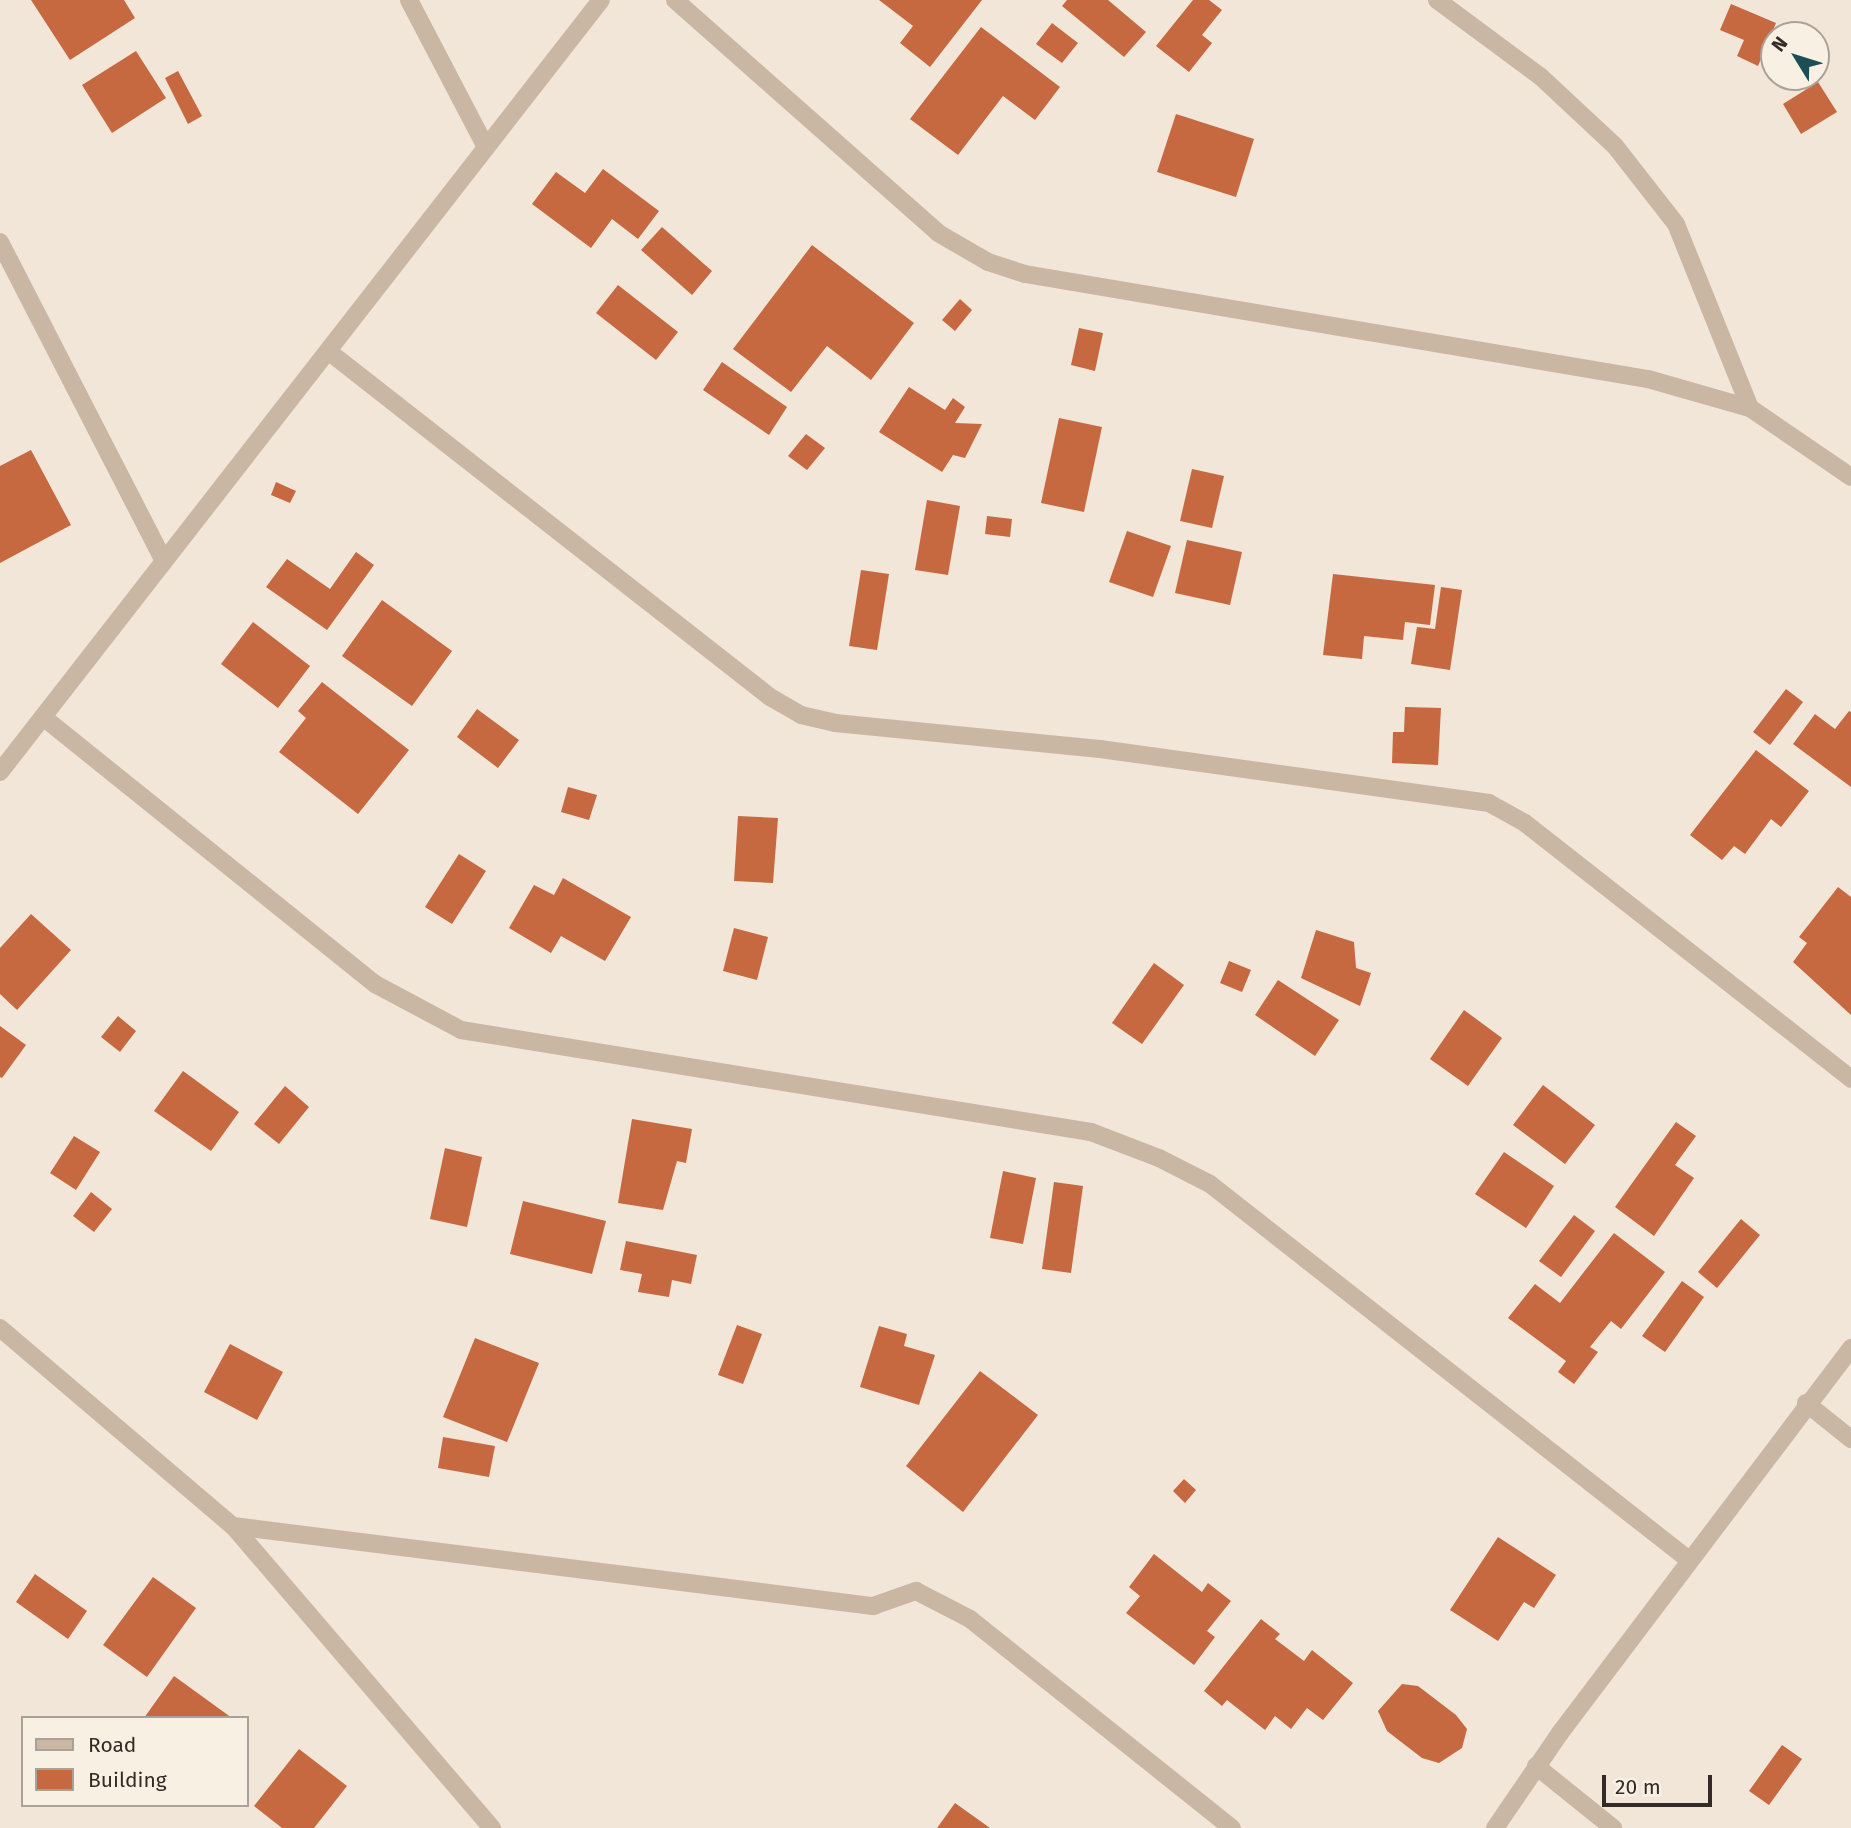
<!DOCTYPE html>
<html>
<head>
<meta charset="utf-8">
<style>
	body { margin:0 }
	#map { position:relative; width:1851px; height:1828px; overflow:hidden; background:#f1e6d8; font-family:"Fira Sans",sans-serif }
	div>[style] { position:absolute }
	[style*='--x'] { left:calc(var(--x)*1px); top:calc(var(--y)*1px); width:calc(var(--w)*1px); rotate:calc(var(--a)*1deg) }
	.building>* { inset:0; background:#c66840 }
	.minor>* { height:18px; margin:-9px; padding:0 9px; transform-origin:9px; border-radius:9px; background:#c9b7a4 }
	span { translate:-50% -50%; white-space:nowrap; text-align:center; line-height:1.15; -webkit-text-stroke:5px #f9f0e4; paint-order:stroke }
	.legend { position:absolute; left:21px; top:1716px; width:228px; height:91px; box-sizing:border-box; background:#f9f0e4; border:2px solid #aaa198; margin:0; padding:9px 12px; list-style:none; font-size:21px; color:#342b26 }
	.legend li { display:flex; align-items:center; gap:14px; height:35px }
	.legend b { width:35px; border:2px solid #aaa198 }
	.north { position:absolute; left:1760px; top:21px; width:70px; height:70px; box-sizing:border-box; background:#f9f0e4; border:2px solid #aaa198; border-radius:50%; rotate:308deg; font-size:19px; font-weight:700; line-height:28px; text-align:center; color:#342b26 }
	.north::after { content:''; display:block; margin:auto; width:24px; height:32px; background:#1b4e55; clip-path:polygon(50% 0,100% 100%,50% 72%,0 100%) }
	.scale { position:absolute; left:1602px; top:1775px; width:110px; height:32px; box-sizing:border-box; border:4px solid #342b26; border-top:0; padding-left:9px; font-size:21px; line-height:24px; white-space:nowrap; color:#342b26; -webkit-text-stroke:5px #f9f0e4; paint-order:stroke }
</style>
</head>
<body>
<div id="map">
	<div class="building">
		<i style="clip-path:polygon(31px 0,124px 0,135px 18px,70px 60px)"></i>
		<i style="clip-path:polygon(879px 0,982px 0,930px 67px,900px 43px,913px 26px)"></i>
		<i style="clip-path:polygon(1067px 0,1108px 0,1146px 32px,1124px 57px,1062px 6px)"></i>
		<i style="clip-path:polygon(1193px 0,1209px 0,1222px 10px,1202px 35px,1212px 43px,1189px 72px,1156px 46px)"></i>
		<i style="clip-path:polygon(1731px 4px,1776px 23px,1758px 66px,1737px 56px,1744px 40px,1720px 30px)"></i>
		<i style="clip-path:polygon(1052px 23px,1078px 43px,1062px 63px,1036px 44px)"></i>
		<i style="clip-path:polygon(981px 27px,1060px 87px,1035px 120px,1003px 96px,958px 155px,910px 119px)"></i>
		<i style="clip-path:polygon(136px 51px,166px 98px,112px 133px,82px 85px)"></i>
		<i style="clip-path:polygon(178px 71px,202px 116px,188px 124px,165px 78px)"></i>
		<i style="clip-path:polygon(1818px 82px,1837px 112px,1801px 134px,1783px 104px)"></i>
		<i style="clip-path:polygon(1176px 114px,1254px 139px,1236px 197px,1157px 172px)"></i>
		<i style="clip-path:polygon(603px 169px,659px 211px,638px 239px,612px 219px,591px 248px,532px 204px,556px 172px,585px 193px)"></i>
		<i style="clip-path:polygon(662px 227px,712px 271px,692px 295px,641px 250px)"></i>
		<i style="clip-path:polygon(812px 245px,914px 323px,871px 380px,827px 346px,791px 392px,733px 349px)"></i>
		<i style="clip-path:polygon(618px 285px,678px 332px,656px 360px,596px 313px)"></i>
		<i style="clip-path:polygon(960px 299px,972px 310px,955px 331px,942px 320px)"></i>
		<i style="clip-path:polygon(1079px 328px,1103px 333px,1095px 371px,1071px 365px)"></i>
		<i style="clip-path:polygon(722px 362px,787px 407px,769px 435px,703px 390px)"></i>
		<i style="clip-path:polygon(909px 387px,945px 410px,953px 398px,965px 407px,955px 423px,982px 424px,965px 458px,953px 455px,942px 472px,879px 432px)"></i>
		<i style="clip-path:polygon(1059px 418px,1102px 427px,1084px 512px,1041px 503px)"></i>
		<i style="clip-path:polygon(806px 434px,825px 448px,807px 470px,788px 456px)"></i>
		<i style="clip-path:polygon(31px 450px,71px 525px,0 563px,0 466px)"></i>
		<i style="clip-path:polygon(1192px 469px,1224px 476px,1212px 528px,1180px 521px)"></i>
		<i style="clip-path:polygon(276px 482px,296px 491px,290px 503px,271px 495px)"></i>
		<i style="clip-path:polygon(927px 500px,960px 506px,948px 575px,915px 570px)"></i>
		<i style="clip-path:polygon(987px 516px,1012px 519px,1010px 537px,985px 534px)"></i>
		<i style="clip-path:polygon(1127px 531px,1171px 546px,1153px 597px,1109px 582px)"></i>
		<i style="clip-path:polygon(1187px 540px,1242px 552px,1230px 605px,1175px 593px)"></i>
		<i style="clip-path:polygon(356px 552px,374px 565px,327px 630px,266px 587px,287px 559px,330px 589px)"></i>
		<i style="clip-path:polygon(861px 570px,889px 574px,877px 650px,849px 646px)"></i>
		<i style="clip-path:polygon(1333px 574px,1435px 585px,1430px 625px,1405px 622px,1403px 640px,1364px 636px,1362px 659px,1323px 655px)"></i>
		<i style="clip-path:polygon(1441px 587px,1462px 590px,1450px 670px,1411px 664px,1417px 627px,1435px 629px)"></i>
		<i style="clip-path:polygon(382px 600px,452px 651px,412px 706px,342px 656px)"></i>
		<i style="clip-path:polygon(253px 622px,310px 666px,278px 708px,221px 664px)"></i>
		<i style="clip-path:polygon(322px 682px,409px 750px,358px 814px,279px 752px,306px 718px,298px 711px)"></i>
		<i style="clip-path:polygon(1786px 689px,1803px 702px,1770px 745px,1753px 732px)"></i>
		<i style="clip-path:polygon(1405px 707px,1441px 708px,1438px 765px,1392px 763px,1393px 732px,1404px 732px)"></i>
		<i style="clip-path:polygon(477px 709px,519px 740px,498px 768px,457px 737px)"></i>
		<i style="clip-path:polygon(1849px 711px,1851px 712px,1851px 787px,1793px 744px,1815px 714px,1835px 729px)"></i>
		<i style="clip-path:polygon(1756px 750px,1809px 791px,1781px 827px,1771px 819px,1745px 854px,1734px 846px,1722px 860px,1690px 835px)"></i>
		<i style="clip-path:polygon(568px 787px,597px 795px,589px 820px,561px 812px)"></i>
		<i style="clip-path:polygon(738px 816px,778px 818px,773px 883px,734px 881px)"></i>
		<i style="clip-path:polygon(459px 854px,486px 871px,452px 924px,425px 907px)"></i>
		<i style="clip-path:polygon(563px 878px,631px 917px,605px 961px,561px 936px,551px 953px,509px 928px,534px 885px,554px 895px)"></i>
		<i style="clip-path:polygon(1838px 887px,1851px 897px,1851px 1015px,1793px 962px,1807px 943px,1799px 937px)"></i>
		<i style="clip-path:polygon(31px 914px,71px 950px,17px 1010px,0 994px,0 948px)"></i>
		<i style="clip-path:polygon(734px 928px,768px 937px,757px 980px,723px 971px)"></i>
		<i style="clip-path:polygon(1316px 930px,1354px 942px,1356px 968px,1371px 973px,1360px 1006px,1301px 978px)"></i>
		<i style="clip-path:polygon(1229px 961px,1251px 970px,1242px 992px,1220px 983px)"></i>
		<i style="clip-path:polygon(1154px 963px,1184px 985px,1142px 1044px,1112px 1023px)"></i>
		<i style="clip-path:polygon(1278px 980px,1339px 1020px,1315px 1056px,1255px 1015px)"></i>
		<i style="clip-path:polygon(1464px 1010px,1502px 1038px,1468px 1086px,1430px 1059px)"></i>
		<i style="clip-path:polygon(118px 1016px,136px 1031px,120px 1052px,101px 1037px)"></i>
		<i style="clip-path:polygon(0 1026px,26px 1045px,2px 1078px,0 1077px)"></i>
		<i style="clip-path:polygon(183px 1071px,239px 1112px,211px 1151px,154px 1111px)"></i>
		<i style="clip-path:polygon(1543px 1085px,1595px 1125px,1565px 1164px,1513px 1125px)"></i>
		<i style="clip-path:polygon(285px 1086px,309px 1107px,279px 1144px,254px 1124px)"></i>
		<i style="clip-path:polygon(632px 1119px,692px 1129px,686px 1163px,677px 1161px,663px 1210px,618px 1203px)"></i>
		<i style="clip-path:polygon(1676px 1122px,1696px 1136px,1675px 1165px,1694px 1178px,1654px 1236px,1615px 1207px)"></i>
		<i style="clip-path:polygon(74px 1136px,100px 1152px,76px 1190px,50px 1173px)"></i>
		<i style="clip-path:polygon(445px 1148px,482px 1157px,467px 1227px,430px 1219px)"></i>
		<i style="clip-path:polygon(1504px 1152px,1554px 1186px,1526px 1228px,1475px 1194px)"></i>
		<i style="clip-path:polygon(1003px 1171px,1036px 1178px,1023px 1244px,990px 1238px)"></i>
		<i style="clip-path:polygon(1054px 1182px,1083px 1186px,1071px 1273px,1042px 1269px)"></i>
		<i style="clip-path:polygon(91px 1192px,112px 1209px,94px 1232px,73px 1216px)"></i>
		<i style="clip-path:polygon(523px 1201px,606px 1221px,592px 1274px,510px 1254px)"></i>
		<i style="clip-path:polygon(1574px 1215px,1595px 1231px,1561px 1277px,1539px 1261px)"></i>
		<i style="clip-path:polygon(1741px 1219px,1760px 1235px,1717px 1288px,1698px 1272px)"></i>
		<i style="clip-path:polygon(1614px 1233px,1665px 1272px,1621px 1329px,1611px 1321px,1590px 1347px,1598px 1352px,1574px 1384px,1558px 1372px,1566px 1361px,1508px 1318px,1535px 1284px,1560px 1303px)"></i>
		<i style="clip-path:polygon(626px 1241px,697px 1255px,691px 1284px,672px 1280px,669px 1297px,638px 1292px,642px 1274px,620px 1270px)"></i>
		<i style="clip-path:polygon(1682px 1281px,1704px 1297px,1665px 1352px,1642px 1336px)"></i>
		<i style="clip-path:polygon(737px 1325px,762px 1334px,743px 1384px,718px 1375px)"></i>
		<i style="clip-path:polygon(879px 1326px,907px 1334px,904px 1346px,935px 1355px,919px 1405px,860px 1387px)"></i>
		<i style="clip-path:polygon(475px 1338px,539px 1363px,507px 1442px,443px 1417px)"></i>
		<i style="clip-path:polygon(230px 1344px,283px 1372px,257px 1420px,204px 1392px)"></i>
		<i style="clip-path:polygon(980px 1371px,1038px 1415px,963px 1512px,906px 1466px)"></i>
		<i style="clip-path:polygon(443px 1437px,495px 1446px,489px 1477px,438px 1468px)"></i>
		<i style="clip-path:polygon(1184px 1479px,1196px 1490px,1185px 1503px,1173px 1491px)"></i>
		<i style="clip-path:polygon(1498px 1537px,1556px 1575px,1534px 1608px,1524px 1602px,1498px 1641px,1450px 1610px)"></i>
		<i style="clip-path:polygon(1154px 1554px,1202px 1592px,1208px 1583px,1231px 1601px,1207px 1631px,1215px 1637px,1194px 1665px,1126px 1613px,1140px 1596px,1129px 1587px)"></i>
		<i style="clip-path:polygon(35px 1574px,87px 1611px,68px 1639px,16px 1602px)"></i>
		<i style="clip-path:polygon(153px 1577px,196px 1608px,147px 1677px,103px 1645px)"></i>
		<i style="clip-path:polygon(1261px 1619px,1280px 1634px,1275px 1639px,1304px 1661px,1312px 1650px,1353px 1683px,1323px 1720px,1307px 1708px,1291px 1729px,1275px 1716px,1265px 1730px,1227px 1700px,1222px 1706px,1204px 1691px)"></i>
		<i style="clip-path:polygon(174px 1676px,232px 1718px,144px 1718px)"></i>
		<i style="clip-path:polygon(1402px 1684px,1418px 1686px,1456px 1715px,1467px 1729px,1462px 1748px,1439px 1763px,1422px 1758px,1387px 1731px,1378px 1711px)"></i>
		<i style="clip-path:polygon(1782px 1745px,1802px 1759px,1769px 1805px,1749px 1791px)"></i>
		<i style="clip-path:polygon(299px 1749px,347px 1786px,314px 1828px,282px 1828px,254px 1806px)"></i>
		<i style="clip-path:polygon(955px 1803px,990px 1828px,937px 1828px)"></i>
	</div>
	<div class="minor">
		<i style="--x:409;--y:0;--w:166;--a:62.4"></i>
		<i style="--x:675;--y:0;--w:351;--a:41.5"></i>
		<i style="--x:938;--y:233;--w:58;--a:30.1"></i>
		<i style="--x:988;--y:262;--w:39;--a:18"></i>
		<i style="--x:1025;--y:274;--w:632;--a:9.57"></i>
		<i style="--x:1648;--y:379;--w:106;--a:15.9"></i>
		<i style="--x:1750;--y:408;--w:122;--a:34.3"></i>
		<i style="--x:1437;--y:0;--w:129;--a:36.5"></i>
		<i style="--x:1541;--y:77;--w:101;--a:43"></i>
		<i style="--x:1615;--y:146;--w:99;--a:52"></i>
		<i style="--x:1676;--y:224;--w:198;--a:68.1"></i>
		<i style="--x:0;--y:242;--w:359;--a:62.8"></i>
		<i style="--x:328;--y:351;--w:561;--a:38.05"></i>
		<i style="--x:770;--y:697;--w:36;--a:30"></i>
		<i style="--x:801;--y:715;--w:35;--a:13"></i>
		<i style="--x:835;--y:723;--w:266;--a:5.6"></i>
		<i style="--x:1100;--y:749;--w:393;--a:7.9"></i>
		<i style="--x:1489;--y:803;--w:41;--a:29.1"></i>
		<i style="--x:1525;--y:823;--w:415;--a:38.1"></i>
		<i style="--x:43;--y:717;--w:426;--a:38.8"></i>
		<i style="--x:375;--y:984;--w:98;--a:28.1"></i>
		<i style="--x:461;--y:1030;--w:638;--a:9.2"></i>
		<i style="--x:1091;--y:1132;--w:73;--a:20.9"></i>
		<i style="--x:1159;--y:1158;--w:57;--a:27"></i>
		<i style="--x:1210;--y:1184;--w:609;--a:38.13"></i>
		<i style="--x:0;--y:772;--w:978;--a:-52.1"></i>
		<i style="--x:0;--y:1328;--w:306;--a:40.4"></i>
		<i style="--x:233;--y:1526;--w:398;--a:49.4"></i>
		<i style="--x:1806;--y:1403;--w:58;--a:38.7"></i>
		<i style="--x:233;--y:1526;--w:645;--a:7.13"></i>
		<i style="--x:873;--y:1606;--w:46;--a:-19.2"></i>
		<i style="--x:916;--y:1591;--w:61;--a:27.4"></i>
		<i style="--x:970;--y:1619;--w:335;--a:38.6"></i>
		<i style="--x:1536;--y:1766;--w:99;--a:38.8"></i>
		<i style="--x:1495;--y:1828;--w:115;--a:-55.6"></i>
		<i style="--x:1560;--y:1733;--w:483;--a:-52.9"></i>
	</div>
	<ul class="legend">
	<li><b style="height:9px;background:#c9b7a4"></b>Road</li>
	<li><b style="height:19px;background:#c66840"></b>Building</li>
	</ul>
	<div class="north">N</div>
	<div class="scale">20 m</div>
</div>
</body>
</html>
